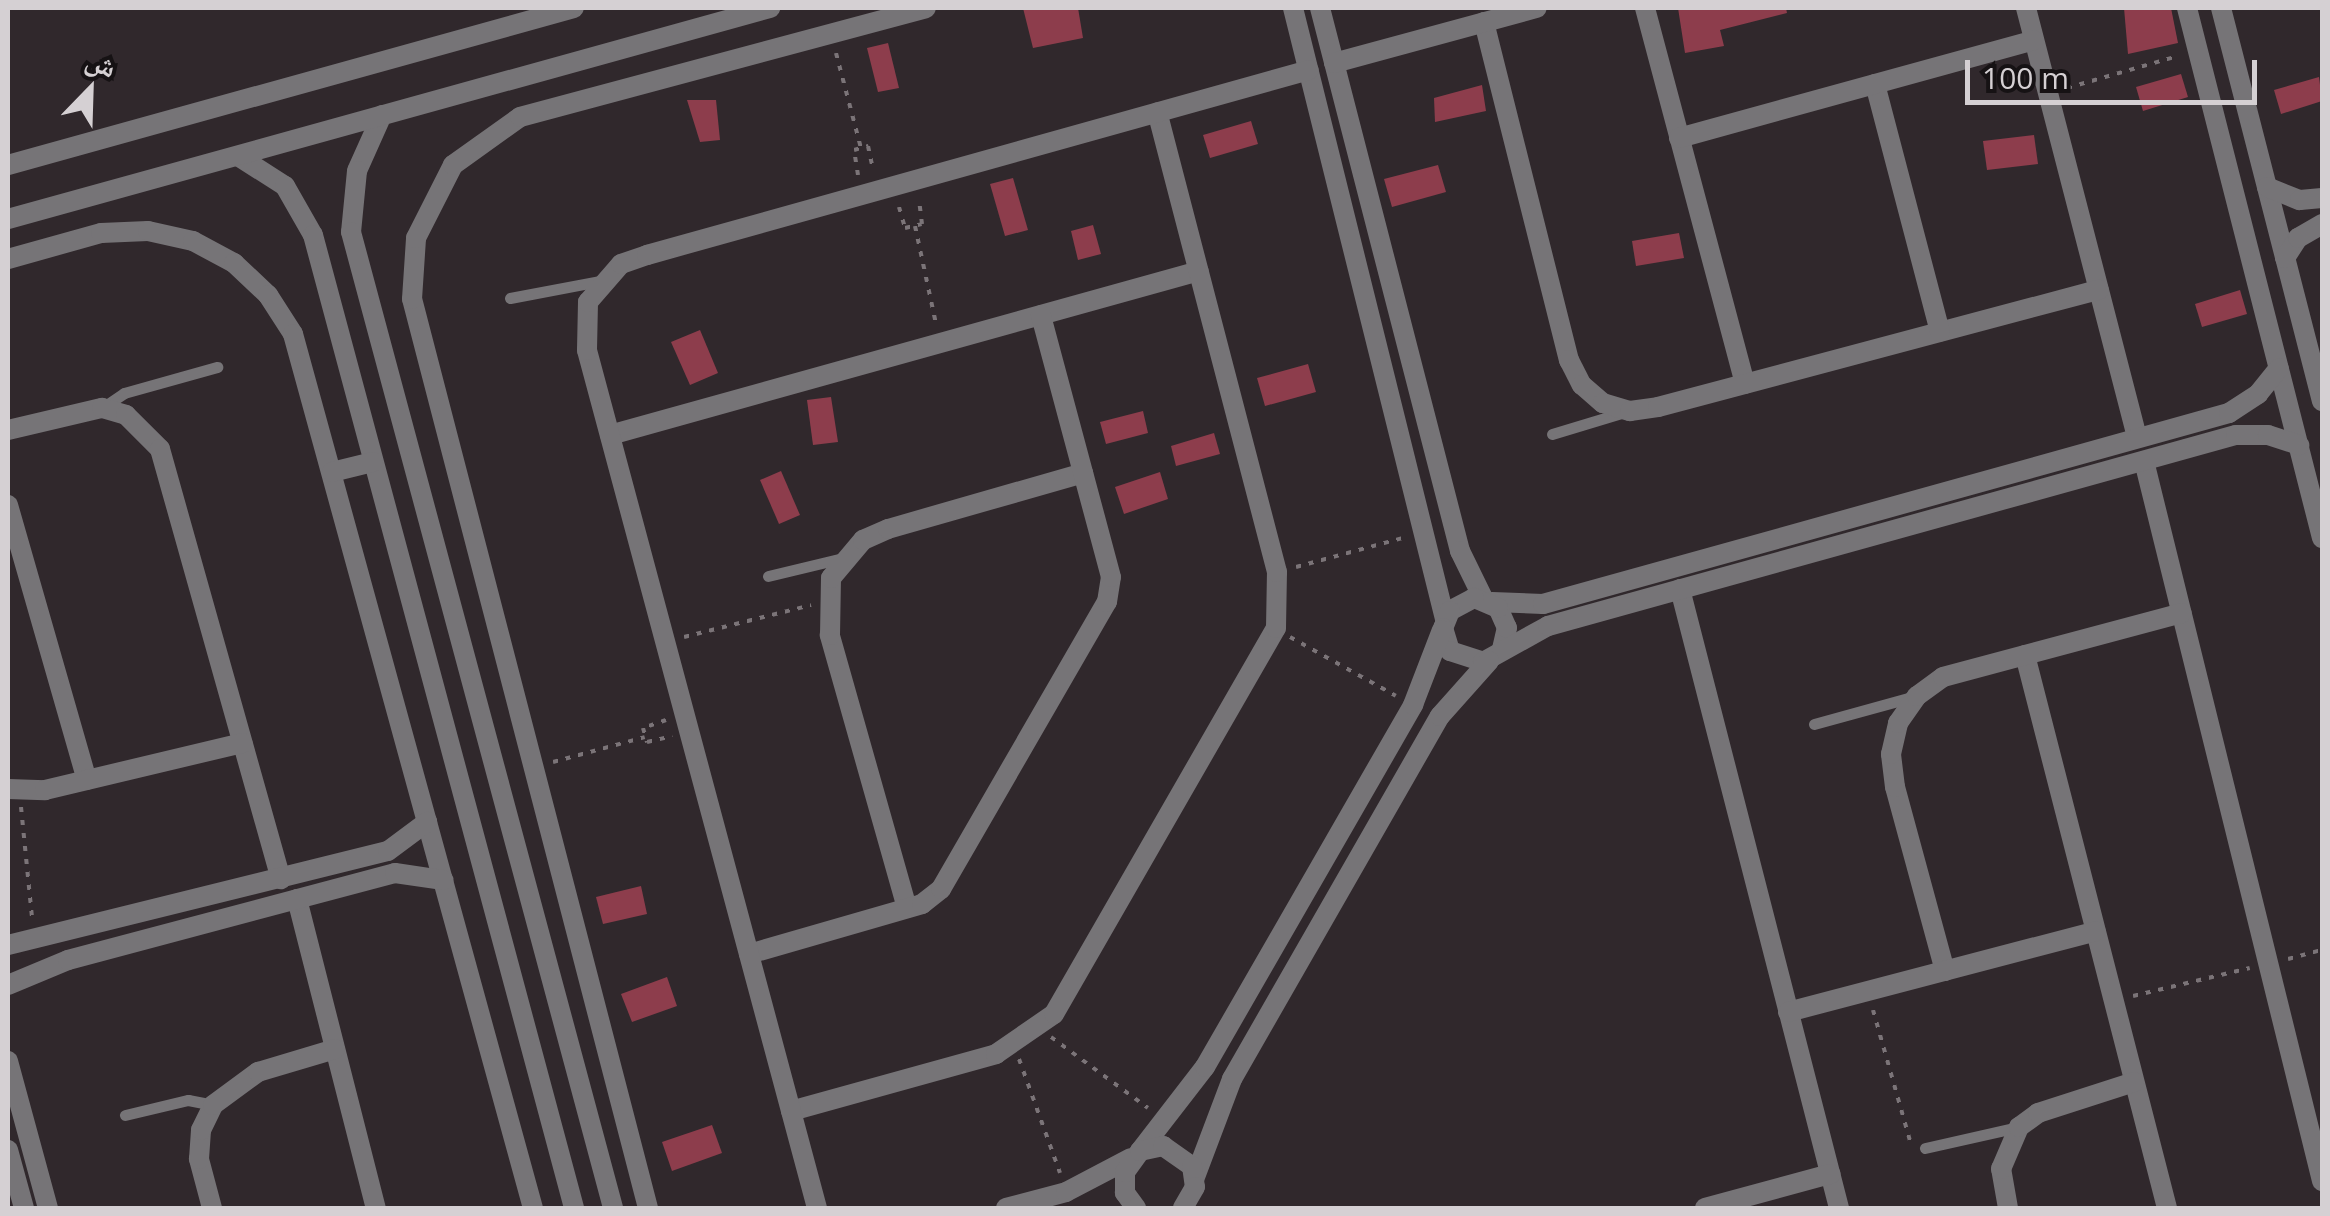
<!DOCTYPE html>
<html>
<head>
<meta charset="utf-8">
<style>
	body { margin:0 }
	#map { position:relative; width:2330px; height:1216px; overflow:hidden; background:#30282c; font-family:"Open Sans","Noto Naskh Arabic",sans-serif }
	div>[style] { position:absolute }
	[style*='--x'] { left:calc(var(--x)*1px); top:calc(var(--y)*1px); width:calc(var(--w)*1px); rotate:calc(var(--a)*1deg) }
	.building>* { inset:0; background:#8d3d4c }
	.path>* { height:4px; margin-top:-2px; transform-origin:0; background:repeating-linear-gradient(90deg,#7b7478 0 5px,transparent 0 13px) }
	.service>* { height:11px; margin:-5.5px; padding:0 5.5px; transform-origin:5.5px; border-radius:5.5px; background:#767477 }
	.minor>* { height:20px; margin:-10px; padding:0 10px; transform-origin:10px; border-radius:10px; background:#767477 }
	.tertiary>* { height:20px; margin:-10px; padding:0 10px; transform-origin:10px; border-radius:10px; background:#767477 }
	span { translate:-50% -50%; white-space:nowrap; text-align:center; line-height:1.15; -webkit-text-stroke:9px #161214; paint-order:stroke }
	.frame { position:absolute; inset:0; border:10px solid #d5d0d3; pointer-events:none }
	.north { position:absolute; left:40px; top:40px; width:100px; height:100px; -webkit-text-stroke:8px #161214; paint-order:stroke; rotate:23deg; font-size:28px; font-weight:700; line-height:40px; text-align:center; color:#d5d0d3 }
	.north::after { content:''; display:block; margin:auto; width:35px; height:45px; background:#d5d0d3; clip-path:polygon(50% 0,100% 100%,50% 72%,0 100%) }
	.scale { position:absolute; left:1965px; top:60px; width:292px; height:45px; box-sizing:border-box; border:5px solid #d5d0d3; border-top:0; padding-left:12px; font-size:30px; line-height:35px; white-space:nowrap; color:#d5d0d3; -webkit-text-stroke:8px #161214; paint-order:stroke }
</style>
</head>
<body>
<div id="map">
	<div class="building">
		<i style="clip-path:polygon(1023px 8px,1078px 8px,1083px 38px,1033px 48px)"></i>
		<i style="clip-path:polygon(1678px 8px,1786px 8px,1787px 13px,1720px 30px,1724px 46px,1685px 53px)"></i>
		<i style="clip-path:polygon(2124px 8px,2171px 8px,2178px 43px,2128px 54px)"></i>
		<i style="clip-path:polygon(888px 43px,899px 88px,878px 92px,867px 48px)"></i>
		<i style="clip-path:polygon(2181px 74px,2188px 97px,2143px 111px,2136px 87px)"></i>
		<i style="clip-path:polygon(2319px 77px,2322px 101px,2281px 114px,2274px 90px)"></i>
		<i style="clip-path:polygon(1482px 85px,1486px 111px,1435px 122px,1434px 98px)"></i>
		<i style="clip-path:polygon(687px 100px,716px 100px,720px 140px,700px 142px)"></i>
		<i style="clip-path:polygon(1251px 121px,1258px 144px,1210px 158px,1203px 135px)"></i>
		<i style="clip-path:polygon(2034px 135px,2038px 164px,1987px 170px,1983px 141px)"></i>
		<i style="clip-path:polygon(1438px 165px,1446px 192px,1392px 207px,1384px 179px)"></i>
		<i style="clip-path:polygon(1013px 178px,1028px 230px,1005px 236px,990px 184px)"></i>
		<i style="clip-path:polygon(1093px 225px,1101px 254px,1078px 260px,1071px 231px)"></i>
		<i style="clip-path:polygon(1679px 233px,1684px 258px,1636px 266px,1632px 241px)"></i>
		<i style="clip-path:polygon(2240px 290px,2247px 314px,2202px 327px,2195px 304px)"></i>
		<i style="clip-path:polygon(700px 330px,718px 373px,690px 385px,671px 342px)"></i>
		<i style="clip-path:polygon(1308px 364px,1316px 392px,1265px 406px,1257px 378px)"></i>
		<i style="clip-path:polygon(831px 397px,838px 442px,813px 445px,807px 400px)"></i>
		<i style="clip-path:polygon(1143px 411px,1148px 433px,1106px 444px,1100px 422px)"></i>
		<i style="clip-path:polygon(1214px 433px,1220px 454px,1176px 466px,1171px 446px)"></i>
		<i style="clip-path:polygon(781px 471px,800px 515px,779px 524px,760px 480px)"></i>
		<i style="clip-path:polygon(1160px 472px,1168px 499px,1124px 514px,1115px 487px)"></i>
		<i style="clip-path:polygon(641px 886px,647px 914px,603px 924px,596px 897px)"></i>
		<i style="clip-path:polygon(667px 977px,677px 1006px,632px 1022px,621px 994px)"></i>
		<i style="clip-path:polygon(712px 1125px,722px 1153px,672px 1171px,662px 1142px)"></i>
	</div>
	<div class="path">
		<i style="--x:836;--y:53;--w:98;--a:75.3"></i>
		<i style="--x:2067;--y:88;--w:116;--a:-16.1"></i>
		<i style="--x:858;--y:175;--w:25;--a:-99"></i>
		<i style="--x:854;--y:150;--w:15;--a:-16"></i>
		<i style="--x:868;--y:146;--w:25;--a:78"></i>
		<i style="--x:899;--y:207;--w:22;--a:74"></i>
		<i style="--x:905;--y:228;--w:17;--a:-13"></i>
		<i style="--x:922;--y:224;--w:25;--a:-97"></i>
		<i style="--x:915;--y:226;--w:100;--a:77.9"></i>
		<i style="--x:1296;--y:567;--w:111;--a:-15.2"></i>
		<i style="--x:684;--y:637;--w:131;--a:-14.1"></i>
		<i style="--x:1290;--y:637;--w:121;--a:29.1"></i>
		<i style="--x:666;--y:720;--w:24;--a:161"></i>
		<i style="--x:643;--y:728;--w:15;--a:74"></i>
		<i style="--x:647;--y:742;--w:26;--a:-13"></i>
		<i style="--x:553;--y:762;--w:95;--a:-15.2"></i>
		<i style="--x:21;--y:807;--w:111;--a:84.3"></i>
		<i style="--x:2288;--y:959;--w:35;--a:-15"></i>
		<i style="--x:2133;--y:996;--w:120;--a:-13.5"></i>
		<i style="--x:1873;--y:1010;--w:139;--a:74.2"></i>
		<i style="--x:1051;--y:1037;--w:120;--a:36.2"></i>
		<i style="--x:1019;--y:1059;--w:121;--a:70.2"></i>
	</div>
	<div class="service">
		<i style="--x:510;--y:298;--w:92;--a:-10.7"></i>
		<i style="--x:102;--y:408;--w:27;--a:-34"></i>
		<i style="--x:124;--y:393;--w:97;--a:-15.6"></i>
		<i style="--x:1552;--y:434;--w:76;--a:-16.8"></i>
		<i style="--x:768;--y:576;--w:77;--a:-13.5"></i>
		<i style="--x:1814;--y:724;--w:106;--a:-15.4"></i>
		<i style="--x:125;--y:1115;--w:65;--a:-13.4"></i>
		<i style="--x:188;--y:1100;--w:25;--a:11"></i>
		<i style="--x:1925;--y:1148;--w:95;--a:-12.7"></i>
	</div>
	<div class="minor">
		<i style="--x:1293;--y:8;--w:630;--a:76.03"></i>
		<i style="--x:1320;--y:8;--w:561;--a:75.54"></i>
		<i style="--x:1460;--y:551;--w:55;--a:63.9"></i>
		<i style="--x:1645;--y:8;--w:389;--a:75.1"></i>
		<i style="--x:2026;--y:8;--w:444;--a:75.5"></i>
		<i style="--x:2187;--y:8;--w:547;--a:75.71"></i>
		<i style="--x:2221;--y:8;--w:406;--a:75.6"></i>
		<i style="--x:1484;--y:22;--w:349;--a:75.9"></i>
		<i style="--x:1569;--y:360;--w:28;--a:63"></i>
		<i style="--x:1582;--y:385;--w:28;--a:41"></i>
		<i style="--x:1603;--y:403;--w:28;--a:17"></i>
		<i style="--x:1630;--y:411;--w:28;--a:-8"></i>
		<i style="--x:1658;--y:407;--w:456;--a:-14.9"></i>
		<i style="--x:1334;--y:63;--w:210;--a:-15.2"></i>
		<i style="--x:1875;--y:84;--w:256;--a:75.3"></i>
		<i style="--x:382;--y:115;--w:61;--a:114.1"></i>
		<i style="--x:357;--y:171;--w:61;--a:95.6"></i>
		<i style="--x:351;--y:232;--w:1011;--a:74.97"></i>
		<i style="--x:1679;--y:138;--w:368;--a:-15.4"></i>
		<i style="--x:238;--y:156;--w:56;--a:32.6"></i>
		<i style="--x:285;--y:186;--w:56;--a:60.3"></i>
		<i style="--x:313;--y:235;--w:1007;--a:74.98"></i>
		<i style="--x:2267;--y:187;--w:35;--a:22"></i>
		<i style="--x:2300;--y:200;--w:22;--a:-5"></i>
		<i style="--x:2285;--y:258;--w:24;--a:-57"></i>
		<i style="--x:2298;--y:238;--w:28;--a:-30"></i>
		<i style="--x:8;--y:259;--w:97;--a:-15.6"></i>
		<i style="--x:101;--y:233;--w:47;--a:-2.4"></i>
		<i style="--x:148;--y:231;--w:46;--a:12.5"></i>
		<i style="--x:193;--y:241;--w:47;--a:28.2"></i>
		<i style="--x:234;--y:263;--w:47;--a:43.3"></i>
		<i style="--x:268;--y:295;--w:46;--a:57.3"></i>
		<i style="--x:293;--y:334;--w:906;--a:74.65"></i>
		<i style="--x:8;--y:430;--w:97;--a:-13.2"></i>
		<i style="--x:102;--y:408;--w:25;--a:16"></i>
		<i style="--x:126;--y:415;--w:48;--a:45"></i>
		<i style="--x:160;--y:449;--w:447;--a:74.3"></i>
		<i style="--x:610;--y:435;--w:611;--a:-15.56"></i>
		<i style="--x:2144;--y:461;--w:742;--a:76.11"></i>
		<i style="--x:332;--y:472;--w:42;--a:-13.7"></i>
		<i style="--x:8;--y:505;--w:286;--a:74"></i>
		<i style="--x:1680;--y:589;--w:639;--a:75.59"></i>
		<i style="--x:1492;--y:602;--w:51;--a:2.2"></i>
		<i style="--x:1543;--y:604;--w:712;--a:-15.56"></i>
		<i style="--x:2229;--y:413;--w:35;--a:-33"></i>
		<i style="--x:2258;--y:394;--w:33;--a:-51"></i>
		<i style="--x:1502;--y:649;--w:22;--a:-77"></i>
		<i style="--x:1507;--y:628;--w:22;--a:-114"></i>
		<i style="--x:1498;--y:608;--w:26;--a:-157"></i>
		<i style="--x:1474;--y:598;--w:27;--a:152"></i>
		<i style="--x:1450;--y:611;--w:18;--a:112"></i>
		<i style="--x:1443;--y:628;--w:24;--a:73"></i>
		<i style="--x:1450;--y:651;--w:35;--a:18"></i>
		<i style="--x:1483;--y:662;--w:74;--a:-29"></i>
		<i style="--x:1548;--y:626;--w:714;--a:-15.52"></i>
		<i style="--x:2236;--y:435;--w:32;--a:0"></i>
		<i style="--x:2268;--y:435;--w:33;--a:18"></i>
		<i style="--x:2025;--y:655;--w:571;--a:75.6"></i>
		<i style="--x:8;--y:789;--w:37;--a:2"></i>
		<i style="--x:45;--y:790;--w:203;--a:-13.4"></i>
		<i style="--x:297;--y:899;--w:319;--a:75.7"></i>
		<i style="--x:907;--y:908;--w:284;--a:-105.8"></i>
		<i style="--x:830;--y:635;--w:57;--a:-89"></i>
		<i style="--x:831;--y:578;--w:50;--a:-49.9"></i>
		<i style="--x:863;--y:540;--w:27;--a:-24"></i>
		<i style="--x:888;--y:529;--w:203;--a:-16"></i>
		<i style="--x:8;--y:945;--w:391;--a:-13.9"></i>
		<i style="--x:388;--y:851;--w:49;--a:-36.6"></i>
		<i style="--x:749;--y:954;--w:180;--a:-16.1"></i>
		<i style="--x:922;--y:904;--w:24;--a:-38"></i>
		<i style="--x:941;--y:889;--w:332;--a:-60"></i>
		<i style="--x:1107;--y:602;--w:25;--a:-81"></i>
		<i style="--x:1111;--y:577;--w:271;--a:-105"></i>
		<i style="--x:1945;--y:971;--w:191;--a:-105.2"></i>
		<i style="--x:1895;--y:787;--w:33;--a:-97"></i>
		<i style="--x:1891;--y:754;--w:32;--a:-77"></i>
		<i style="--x:1898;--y:723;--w:33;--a:-55"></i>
		<i style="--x:1917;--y:696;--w:32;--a:-36"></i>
		<i style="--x:1943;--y:677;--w:247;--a:-15"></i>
		<i style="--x:8;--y:985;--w:65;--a:-22.6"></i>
		<i style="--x:68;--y:960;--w:338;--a:-14.9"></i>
		<i style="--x:395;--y:873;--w:49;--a:8.3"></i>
		<i style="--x:1788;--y:1012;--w:318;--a:-14.7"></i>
		<i style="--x:8;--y:1061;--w:152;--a:74.8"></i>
		<i style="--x:791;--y:1111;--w:213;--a:-15.5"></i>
		<i style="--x:996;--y:1054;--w:70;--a:-34.6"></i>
		<i style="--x:1054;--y:1014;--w:445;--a:-60.1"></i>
		<i style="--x:1276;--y:628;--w:56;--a:-89"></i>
		<i style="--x:1277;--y:572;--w:475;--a:-104.6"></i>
		<i style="--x:8;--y:1150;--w:60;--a:74.6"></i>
		<i style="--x:1140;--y:1151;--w:106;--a:-52.3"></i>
		<i style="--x:1205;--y:1067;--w:418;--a:-60.1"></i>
		<i style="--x:1413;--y:705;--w:80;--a:-68.9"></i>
		<i style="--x:1195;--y:1177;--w:105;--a:-69.3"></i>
		<i style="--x:1232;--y:1079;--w:418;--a:-60.2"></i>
		<i style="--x:1440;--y:716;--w:74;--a:-48.3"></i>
		<i style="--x:212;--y:1208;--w:51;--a:-104.9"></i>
		<i style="--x:199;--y:1159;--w:29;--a:-86"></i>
		<i style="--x:201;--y:1130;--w:28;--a:-64"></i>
		<i style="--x:213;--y:1105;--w:56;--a:-36.3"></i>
		<i style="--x:258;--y:1072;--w:80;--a:-16.6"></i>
		<i style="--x:648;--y:1208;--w:939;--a:-104.55"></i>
		<i style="--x:412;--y:299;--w:61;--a:-86.2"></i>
		<i style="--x:416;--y:238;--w:82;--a:-63.1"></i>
		<i style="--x:453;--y:165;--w:82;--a:-35.6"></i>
		<i style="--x:520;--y:117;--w:420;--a:-15"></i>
		<i style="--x:817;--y:1208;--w:888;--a:-105.01"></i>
		<i style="--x:587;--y:350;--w:48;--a:-88.8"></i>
		<i style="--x:588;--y:302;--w:50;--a:-49"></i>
		<i style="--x:621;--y:264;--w:28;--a:-19"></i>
		<i style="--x:647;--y:255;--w:687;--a:-15.61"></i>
		<i style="--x:1006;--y:1208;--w:62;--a:-14.9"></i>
		<i style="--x:1066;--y:1192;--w:73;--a:-27.6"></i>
		<i style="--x:1136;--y:1208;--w:19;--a:-126"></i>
		<i style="--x:1125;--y:1193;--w:21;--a:-90"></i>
		<i style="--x:1125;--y:1172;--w:26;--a:-54"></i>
		<i style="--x:1140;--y:1151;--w:24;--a:-12"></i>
		<i style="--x:1163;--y:1146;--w:35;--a:35"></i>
		<i style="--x:1192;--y:1166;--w:21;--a:82"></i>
		<i style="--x:1195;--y:1187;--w:24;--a:120"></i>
		<i style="--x:1705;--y:1208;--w:130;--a:-15.2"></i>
		<i style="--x:2008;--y:1208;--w:40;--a:-100"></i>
		<i style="--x:2001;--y:1169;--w:46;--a:-66.8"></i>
		<i style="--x:2019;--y:1127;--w:24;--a:-36"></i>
		<i style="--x:2038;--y:1113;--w:101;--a:-17.9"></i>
	</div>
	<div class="tertiary">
		<i style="--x:8;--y:165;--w:587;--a:-15.5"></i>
		<i style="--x:8;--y:219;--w:791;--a:-15.48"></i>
	</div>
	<div class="frame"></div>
	<div class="north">ش</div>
	<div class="scale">100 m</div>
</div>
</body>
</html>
